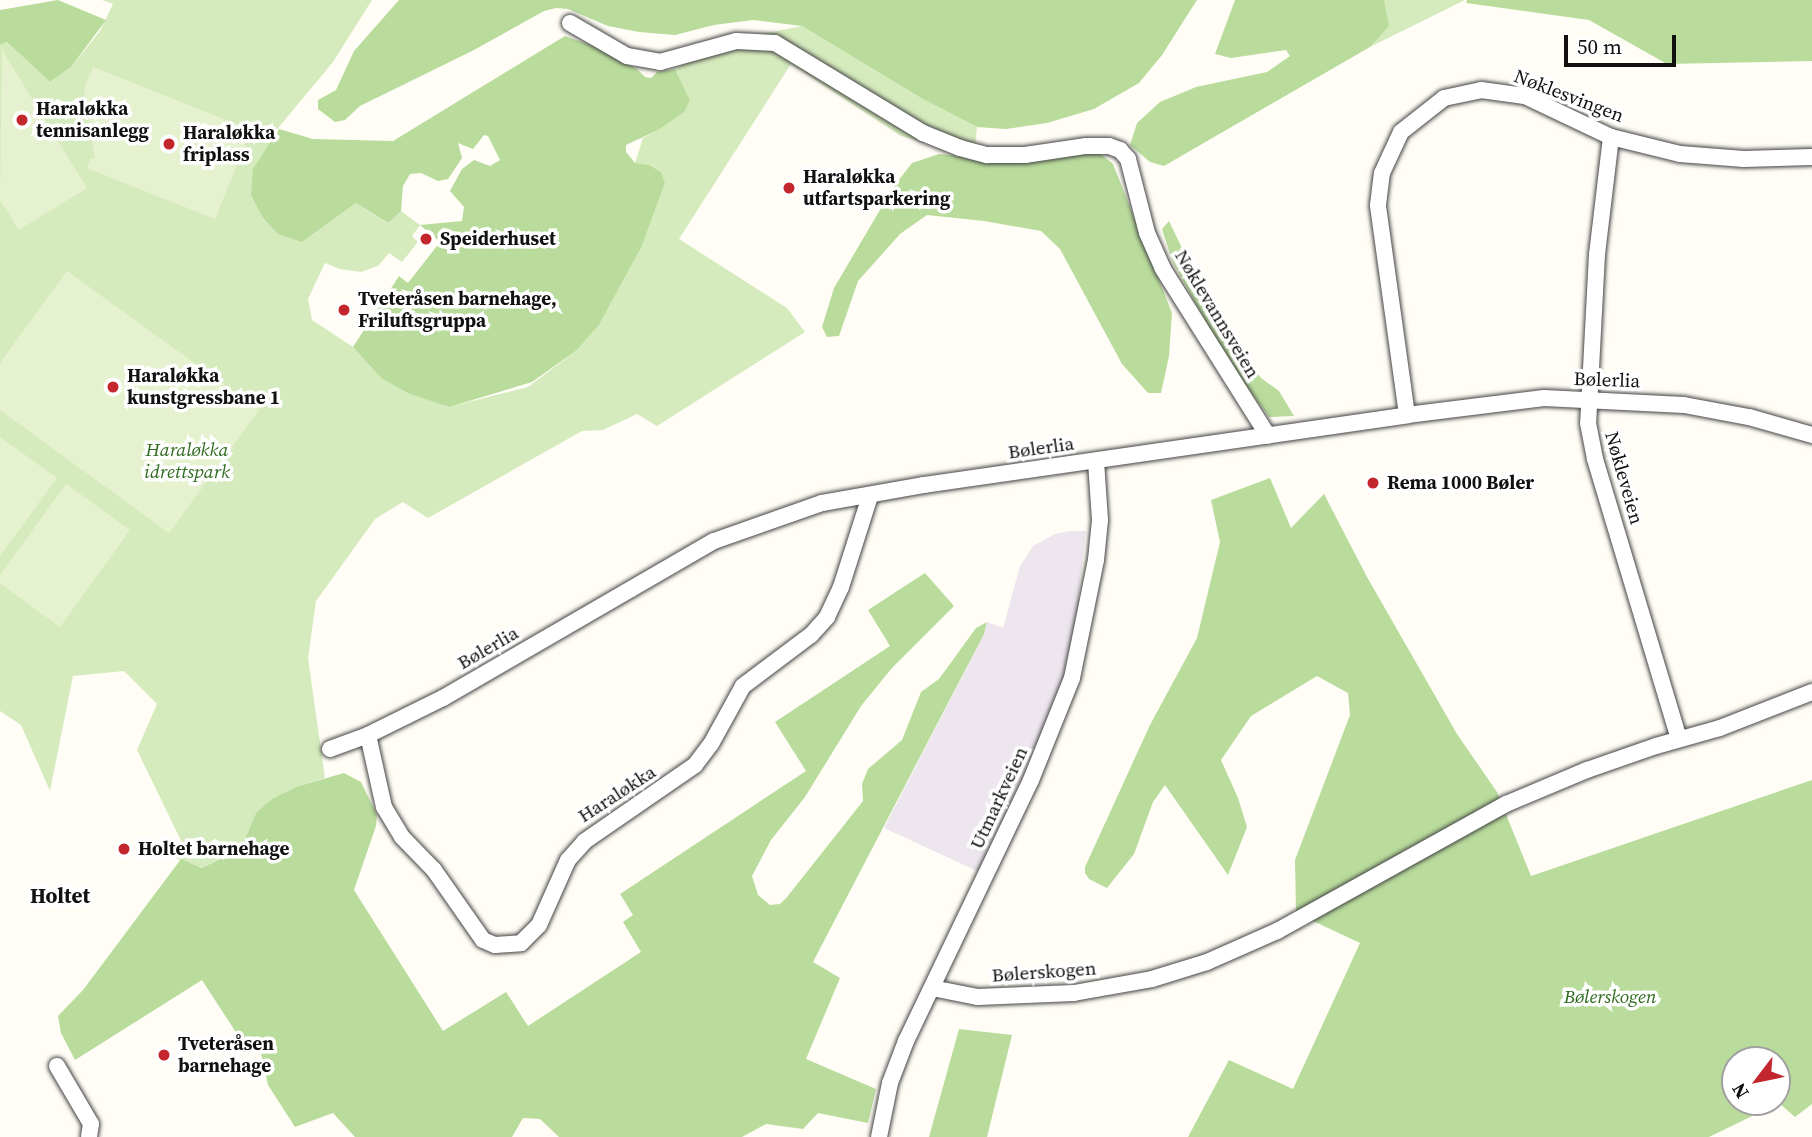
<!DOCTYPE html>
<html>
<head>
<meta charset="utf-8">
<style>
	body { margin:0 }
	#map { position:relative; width:1812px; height:1137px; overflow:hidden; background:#fffdf5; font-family:"Source Serif 4",serif }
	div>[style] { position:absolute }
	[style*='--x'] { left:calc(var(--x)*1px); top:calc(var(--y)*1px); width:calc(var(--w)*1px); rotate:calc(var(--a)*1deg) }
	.industrial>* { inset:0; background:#eee6ef }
	.green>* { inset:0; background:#d5ebbd }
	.forest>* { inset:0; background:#b9dc9c }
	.pitch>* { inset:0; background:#e6f2cf }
	.roads { filter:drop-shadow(0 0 2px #444) drop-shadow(0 0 2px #444) }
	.minor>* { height:16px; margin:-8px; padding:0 8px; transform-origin:8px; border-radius:8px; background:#fff }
	.dots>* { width:19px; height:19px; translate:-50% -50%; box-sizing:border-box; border:4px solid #fff; border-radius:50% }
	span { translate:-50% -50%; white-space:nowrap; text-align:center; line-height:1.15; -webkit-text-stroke:7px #fff; paint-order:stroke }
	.street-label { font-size:19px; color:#111 }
	.poi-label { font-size:19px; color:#111; font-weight:700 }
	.left { translate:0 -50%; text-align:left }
	.park-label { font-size:19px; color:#2f6b1f; font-style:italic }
	.neighbourhood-label { font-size:21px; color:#111; font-weight:700 }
	.north { position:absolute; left:1721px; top:1046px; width:70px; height:70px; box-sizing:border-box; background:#fff; border:2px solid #a0a0a0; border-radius:50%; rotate:238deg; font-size:19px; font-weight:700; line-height:28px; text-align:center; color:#111 }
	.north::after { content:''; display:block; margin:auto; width:24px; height:32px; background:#c4262e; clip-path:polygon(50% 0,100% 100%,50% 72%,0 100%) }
	.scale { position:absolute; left:1564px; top:35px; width:112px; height:32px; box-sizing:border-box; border:4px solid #111; border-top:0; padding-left:9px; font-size:21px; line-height:24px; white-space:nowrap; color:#111; -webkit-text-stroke:5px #fff; paint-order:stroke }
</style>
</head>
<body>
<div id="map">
	<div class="industrial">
		<i style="clip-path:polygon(1071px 531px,1086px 531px,1078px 598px,1082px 598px,1067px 667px,1033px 758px,979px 872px,884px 828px,984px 634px,987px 622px,1003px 628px,1020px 566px,1033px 546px,1055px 534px)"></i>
	</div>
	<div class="green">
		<i style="clip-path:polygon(102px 0,372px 0,333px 62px,274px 133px,263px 218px,302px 242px,356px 203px,387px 223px,401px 211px,420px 225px,412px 236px,418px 242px,402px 262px,389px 253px,378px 266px,361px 272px,340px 269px,325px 263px,308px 299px,312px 320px,353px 347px,381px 378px,448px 407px,528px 387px,577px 350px,599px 325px,642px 246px,665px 183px,661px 172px,651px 165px,635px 163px,643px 138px,658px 130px,690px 100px,675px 69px,727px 41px,802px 26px,921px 98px,977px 127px,974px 157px,901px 136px,791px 64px,679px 239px,787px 308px,805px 332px,657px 426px,637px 414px,603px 430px,582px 431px,428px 518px,403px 502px,375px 519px,316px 601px,308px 658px,325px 778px,299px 786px,256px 813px,240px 850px,200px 868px,163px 853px,157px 846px,187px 853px,137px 750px,157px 704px,124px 671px,73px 676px,50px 791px,21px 725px,0 711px,0 45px,7px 42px,50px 82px,71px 67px,100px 31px,113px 4px)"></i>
		<i style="clip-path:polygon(1342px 0,1465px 0,1370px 47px)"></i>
	</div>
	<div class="forest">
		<i style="clip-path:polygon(58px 0,106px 20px,71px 67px,50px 82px,7px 42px,0 45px,0 10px)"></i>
		<i style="clip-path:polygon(399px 0,1197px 0,1162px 55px,1139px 83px,1094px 109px,1047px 123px,1006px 129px,977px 127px,921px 98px,802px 26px,753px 20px,714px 25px,675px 35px,639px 32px,608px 26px,568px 9px,556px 8px,544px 11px,474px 50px,360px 106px,345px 120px,335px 122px,318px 109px,318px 100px,336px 90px,354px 51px)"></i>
		<i style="clip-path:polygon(1235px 0,1384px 0,1389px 26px,1370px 47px,1164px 166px,1150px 162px,1130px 145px,1137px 123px,1160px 102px,1196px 87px,1267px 72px,1290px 56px,1286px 50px,1231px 58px,1215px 54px)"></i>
		<i style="clip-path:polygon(1467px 0,1812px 0,1812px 61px,1667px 64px,1589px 20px,1466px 3px)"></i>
		<i style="clip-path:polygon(565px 36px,596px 47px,637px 69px,645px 77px,651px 78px,657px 72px,675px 69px,690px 100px,684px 112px,658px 130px,626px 145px,626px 152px,635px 163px,650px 165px,661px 172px,665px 183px,642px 246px,599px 325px,577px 350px,532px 382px,449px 407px,408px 393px,381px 378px,353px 347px,399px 276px,408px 283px,440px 242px,420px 225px,462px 221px,464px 207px,450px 191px,462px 169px,474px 160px,490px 166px,500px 160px,488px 136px,484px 135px,473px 149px,458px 143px,462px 158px,448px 179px,438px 181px,421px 173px,410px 174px,403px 186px,401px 211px,388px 223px,356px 203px,302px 242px,278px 234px,263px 218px,251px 195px,253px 169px,279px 129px,313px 139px,393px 141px)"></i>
		<i style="clip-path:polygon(1083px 150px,1102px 155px,1113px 164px,1172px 313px,1169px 356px,1161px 393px,1148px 393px,1122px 364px,1060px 249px,1041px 231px,984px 221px,927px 215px,900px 234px,858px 281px,839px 336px,827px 337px,822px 327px,834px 288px,894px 186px,912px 163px,939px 154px,974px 157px)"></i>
		<i style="clip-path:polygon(1169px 221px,1191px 267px,1193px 280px,1207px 294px,1218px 318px,1261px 378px,1279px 391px,1294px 416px,1269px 417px,1230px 364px,1173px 263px,1162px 229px)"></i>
		<i style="clip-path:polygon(evenodd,1270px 478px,1291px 528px,1324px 494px,1367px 577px,1457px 734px,1497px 792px,1531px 876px,1812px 780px,1812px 1104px,1795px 1117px,1779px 1103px,1709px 1137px,1188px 1137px,1229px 1060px,1293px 1089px,1360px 943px,1296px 913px,1295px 860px,1350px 715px,1348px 693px,1317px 676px,1251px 716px,1221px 760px,1238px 798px,1247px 827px,1228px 875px,1165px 785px,1153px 802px,1134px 854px,1107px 888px,1089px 879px,1085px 873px,1085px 867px,1150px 725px,1197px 638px,1220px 542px,1211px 500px,1270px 478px,1735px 1060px,1777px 1060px,1777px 1102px,1735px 1102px,1735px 1060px)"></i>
		<i style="clip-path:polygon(925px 573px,954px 606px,892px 668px,861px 706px,805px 797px,771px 840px,752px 876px,758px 895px,770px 905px,780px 904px,787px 897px,863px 801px,862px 784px,868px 769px,902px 740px,921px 692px,939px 679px,976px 628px,987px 622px,984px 634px,813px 962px,840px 978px,806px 1059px,876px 1089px,868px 1123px,818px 1113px,803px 1129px,766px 1124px,742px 1137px,559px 1137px,540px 1119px,523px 1118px,512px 1137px,355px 1137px,333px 1113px,295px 1127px,268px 1085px,260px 1049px,248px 1051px,202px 980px,75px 1060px,61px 1033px,58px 1016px,83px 990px,181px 859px,201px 868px,240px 850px,256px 813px,272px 799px,299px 786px,344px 773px,361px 782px,377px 815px,376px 826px,354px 890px,443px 1031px,506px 992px,528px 1026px,641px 952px,623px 922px,633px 915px,620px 894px,806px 771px,775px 722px,890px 646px,868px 610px)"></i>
		<i style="clip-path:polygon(959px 1029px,1012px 1035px,987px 1137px,929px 1137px)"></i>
	</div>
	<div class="pitch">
		<i style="clip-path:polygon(2px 50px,87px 188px,19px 230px,0 200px)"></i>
		<i style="clip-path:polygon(93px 67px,251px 130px,215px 219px,87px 168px,91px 158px,95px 159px,84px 90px)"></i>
		<i style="clip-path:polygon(67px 271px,259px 410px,169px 533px,0 410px,0 363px)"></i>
		<i style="clip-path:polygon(0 437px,57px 478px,0 556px)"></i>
		<i style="clip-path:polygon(66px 484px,130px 530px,60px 627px,0 583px,0 575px)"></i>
	</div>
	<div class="roads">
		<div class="minor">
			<i style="--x:570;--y:23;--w:66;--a:30.1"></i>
			<i style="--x:627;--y:56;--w:34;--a:10"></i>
			<i style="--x:660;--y:62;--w:79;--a:-15.4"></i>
			<i style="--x:736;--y:41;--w:39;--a:3"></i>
			<i style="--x:775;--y:43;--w:173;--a:31.3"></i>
			<i style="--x:923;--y:133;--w:40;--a:22"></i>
			<i style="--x:960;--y:148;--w:28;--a:15"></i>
			<i style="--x:987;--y:155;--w:38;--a:0"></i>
			<i style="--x:1025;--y:155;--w:62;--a:-8.4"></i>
			<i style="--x:1086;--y:146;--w:23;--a:0"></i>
			<i style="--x:1109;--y:146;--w:12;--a:20"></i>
			<i style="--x:1120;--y:150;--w:12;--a:48"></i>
			<i style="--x:1128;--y:159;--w:76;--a:75.6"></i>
			<i style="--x:1147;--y:233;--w:39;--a:66"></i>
			<i style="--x:1163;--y:269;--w:197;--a:57.8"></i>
			<i style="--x:1611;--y:137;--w:118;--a:96.8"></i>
			<i style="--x:1597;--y:254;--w:169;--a:93"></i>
			<i style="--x:1588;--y:423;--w:37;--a:79"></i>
			<i style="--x:1595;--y:459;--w:292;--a:73.3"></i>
			<i style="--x:1407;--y:415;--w:212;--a:-97.9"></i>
			<i style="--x:1378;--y:205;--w:32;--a:-83"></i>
			<i style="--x:1382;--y:173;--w:45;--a:-65.1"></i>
			<i style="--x:1401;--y:132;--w:55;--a:-38.3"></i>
			<i style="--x:1444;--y:98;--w:38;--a:-12"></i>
			<i style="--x:1481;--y:90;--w:44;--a:7.8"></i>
			<i style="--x:1525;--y:96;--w:95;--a:25.5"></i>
			<i style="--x:1611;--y:137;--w:71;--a:13.8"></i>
			<i style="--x:1680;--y:154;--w:64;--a:4.5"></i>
			<i style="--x:1744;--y:159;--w:68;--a:-1.7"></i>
			<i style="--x:368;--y:735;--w:74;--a:77.5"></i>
			<i style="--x:384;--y:807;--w:35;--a:59"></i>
			<i style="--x:402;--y:837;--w:46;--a:45.9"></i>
			<i style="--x:434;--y:870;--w:85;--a:55"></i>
			<i style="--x:483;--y:940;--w:13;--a:23"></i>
			<i style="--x:495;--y:945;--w:26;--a:-4"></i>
			<i style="--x:521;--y:943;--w:25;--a:-45"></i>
			<i style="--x:539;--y:925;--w:71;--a:-66"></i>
			<i style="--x:568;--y:860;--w:25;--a:-48"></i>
			<i style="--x:585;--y:841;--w:134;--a:-34.6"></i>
			<i style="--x:695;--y:765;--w:26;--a:-53"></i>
			<i style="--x:711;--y:744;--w:66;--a:-61.1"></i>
			<i style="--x:743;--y:686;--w:85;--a:-36.9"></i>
			<i style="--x:811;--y:635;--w:24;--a:-48"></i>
			<i style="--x:827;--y:617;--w:33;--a:-65"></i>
			<i style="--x:841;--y:587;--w:96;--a:-72.3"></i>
			<i style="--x:330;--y:749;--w:40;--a:-20.2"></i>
			<i style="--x:368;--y:735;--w:84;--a:-26.3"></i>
			<i style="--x:443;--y:698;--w:313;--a:-30.1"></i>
			<i style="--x:714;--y:541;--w:114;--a:-19.4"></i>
			<i style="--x:822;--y:503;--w:104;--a:-10"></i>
			<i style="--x:924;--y:485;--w:488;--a:-8.2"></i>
			<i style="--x:1407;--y:415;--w:138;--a:-7.1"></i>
			<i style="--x:1544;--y:398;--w:140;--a:2.9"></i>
			<i style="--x:1684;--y:405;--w:66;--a:10.5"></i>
			<i style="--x:1749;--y:417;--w:66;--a:15.9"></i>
			<i style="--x:932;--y:988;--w:47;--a:11.1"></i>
			<i style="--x:978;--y:997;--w:96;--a:-2.4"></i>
			<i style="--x:1074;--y:993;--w:79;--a:-10.2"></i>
			<i style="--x:1152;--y:979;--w:58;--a:-17.2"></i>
			<i style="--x:1207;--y:962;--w:77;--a:-23.9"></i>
			<i style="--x:1277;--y:931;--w:262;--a:-29"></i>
			<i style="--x:1506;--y:804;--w:88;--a:-22.8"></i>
			<i style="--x:1587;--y:770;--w:73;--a:-19.2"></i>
			<i style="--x:1656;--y:746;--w:66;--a:-15.7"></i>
			<i style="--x:1720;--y:728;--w:99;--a:-21.4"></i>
			<i style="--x:57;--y:1066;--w:67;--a:59.6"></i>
			<i style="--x:91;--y:1124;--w:13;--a:99"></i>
			<i style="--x:879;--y:1137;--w:55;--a:-78.5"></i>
			<i style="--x:890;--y:1083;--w:45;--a:-69.1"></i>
			<i style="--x:906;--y:1041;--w:289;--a:-64.4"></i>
			<i style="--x:1031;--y:780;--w:110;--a:-68.1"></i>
			<i style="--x:1072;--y:678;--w:120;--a:-78.5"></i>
			<i style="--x:1096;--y:560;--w:40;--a:-84.3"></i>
			<i style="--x:1100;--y:520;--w:59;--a:-93.9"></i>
		</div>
	</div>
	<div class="dots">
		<i style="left:22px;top:120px;background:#c4262e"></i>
		<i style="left:169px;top:144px;background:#c4262e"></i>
		<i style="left:789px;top:188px;background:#c4262e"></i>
		<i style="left:426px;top:239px;background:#c4262e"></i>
		<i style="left:344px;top:310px;background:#c4262e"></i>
		<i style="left:113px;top:387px;background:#c4262e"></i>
		<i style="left:1373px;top:483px;background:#c4262e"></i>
		<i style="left:124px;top:849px;background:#c4262e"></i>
		<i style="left:164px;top:1055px;background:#c4262e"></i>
	</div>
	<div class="street-label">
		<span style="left:1569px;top:96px;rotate:21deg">Nøklesvingen</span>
		<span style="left:1217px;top:314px;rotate:59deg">Nøklevannsveien</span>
		<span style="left:1607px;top:380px;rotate:2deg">Bølerlia</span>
		<span style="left:1041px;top:448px;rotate:-8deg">Bølerlia</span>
		<span style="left:1624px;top:478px;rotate:74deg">Nøkleveien</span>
		<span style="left:488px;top:648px;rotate:-30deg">Bølerlia</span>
		<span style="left:617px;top:794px;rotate:-33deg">Haraløkka</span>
		<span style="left:999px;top:798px;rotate:-65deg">Utmarkveien</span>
		<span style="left:1044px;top:972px;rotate:-4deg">Bølerskogen</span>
	</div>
	<div class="poi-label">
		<span class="left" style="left:36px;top:120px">Haraløkka<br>tennisanlegg</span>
		<span class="left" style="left:183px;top:144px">Haraløkka<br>friplass</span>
		<span class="left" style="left:803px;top:188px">Haraløkka<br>utfartsparkering</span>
		<span class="left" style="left:440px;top:239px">Speiderhuset</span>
		<span class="left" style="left:358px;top:310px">Tveteråsen barnehage,<br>Friluftsgruppa</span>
		<span class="left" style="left:127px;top:387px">Haraløkka<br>kunstgressbane 1</span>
		<span class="left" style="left:1387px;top:483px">Rema 1000 Bøler</span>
		<span class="left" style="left:138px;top:849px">Holtet barnehage</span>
		<span class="left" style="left:178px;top:1055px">Tveteråsen<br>barnehage</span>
	</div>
	<div class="park-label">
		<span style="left:187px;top:461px">Haraløkka<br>idrettspark</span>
		<span style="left:1610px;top:997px">Bølerskogen</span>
	</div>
	<div class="neighbourhood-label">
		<span style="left:60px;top:896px">Holtet</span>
	</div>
	<div class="north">N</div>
	<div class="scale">50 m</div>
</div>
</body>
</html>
